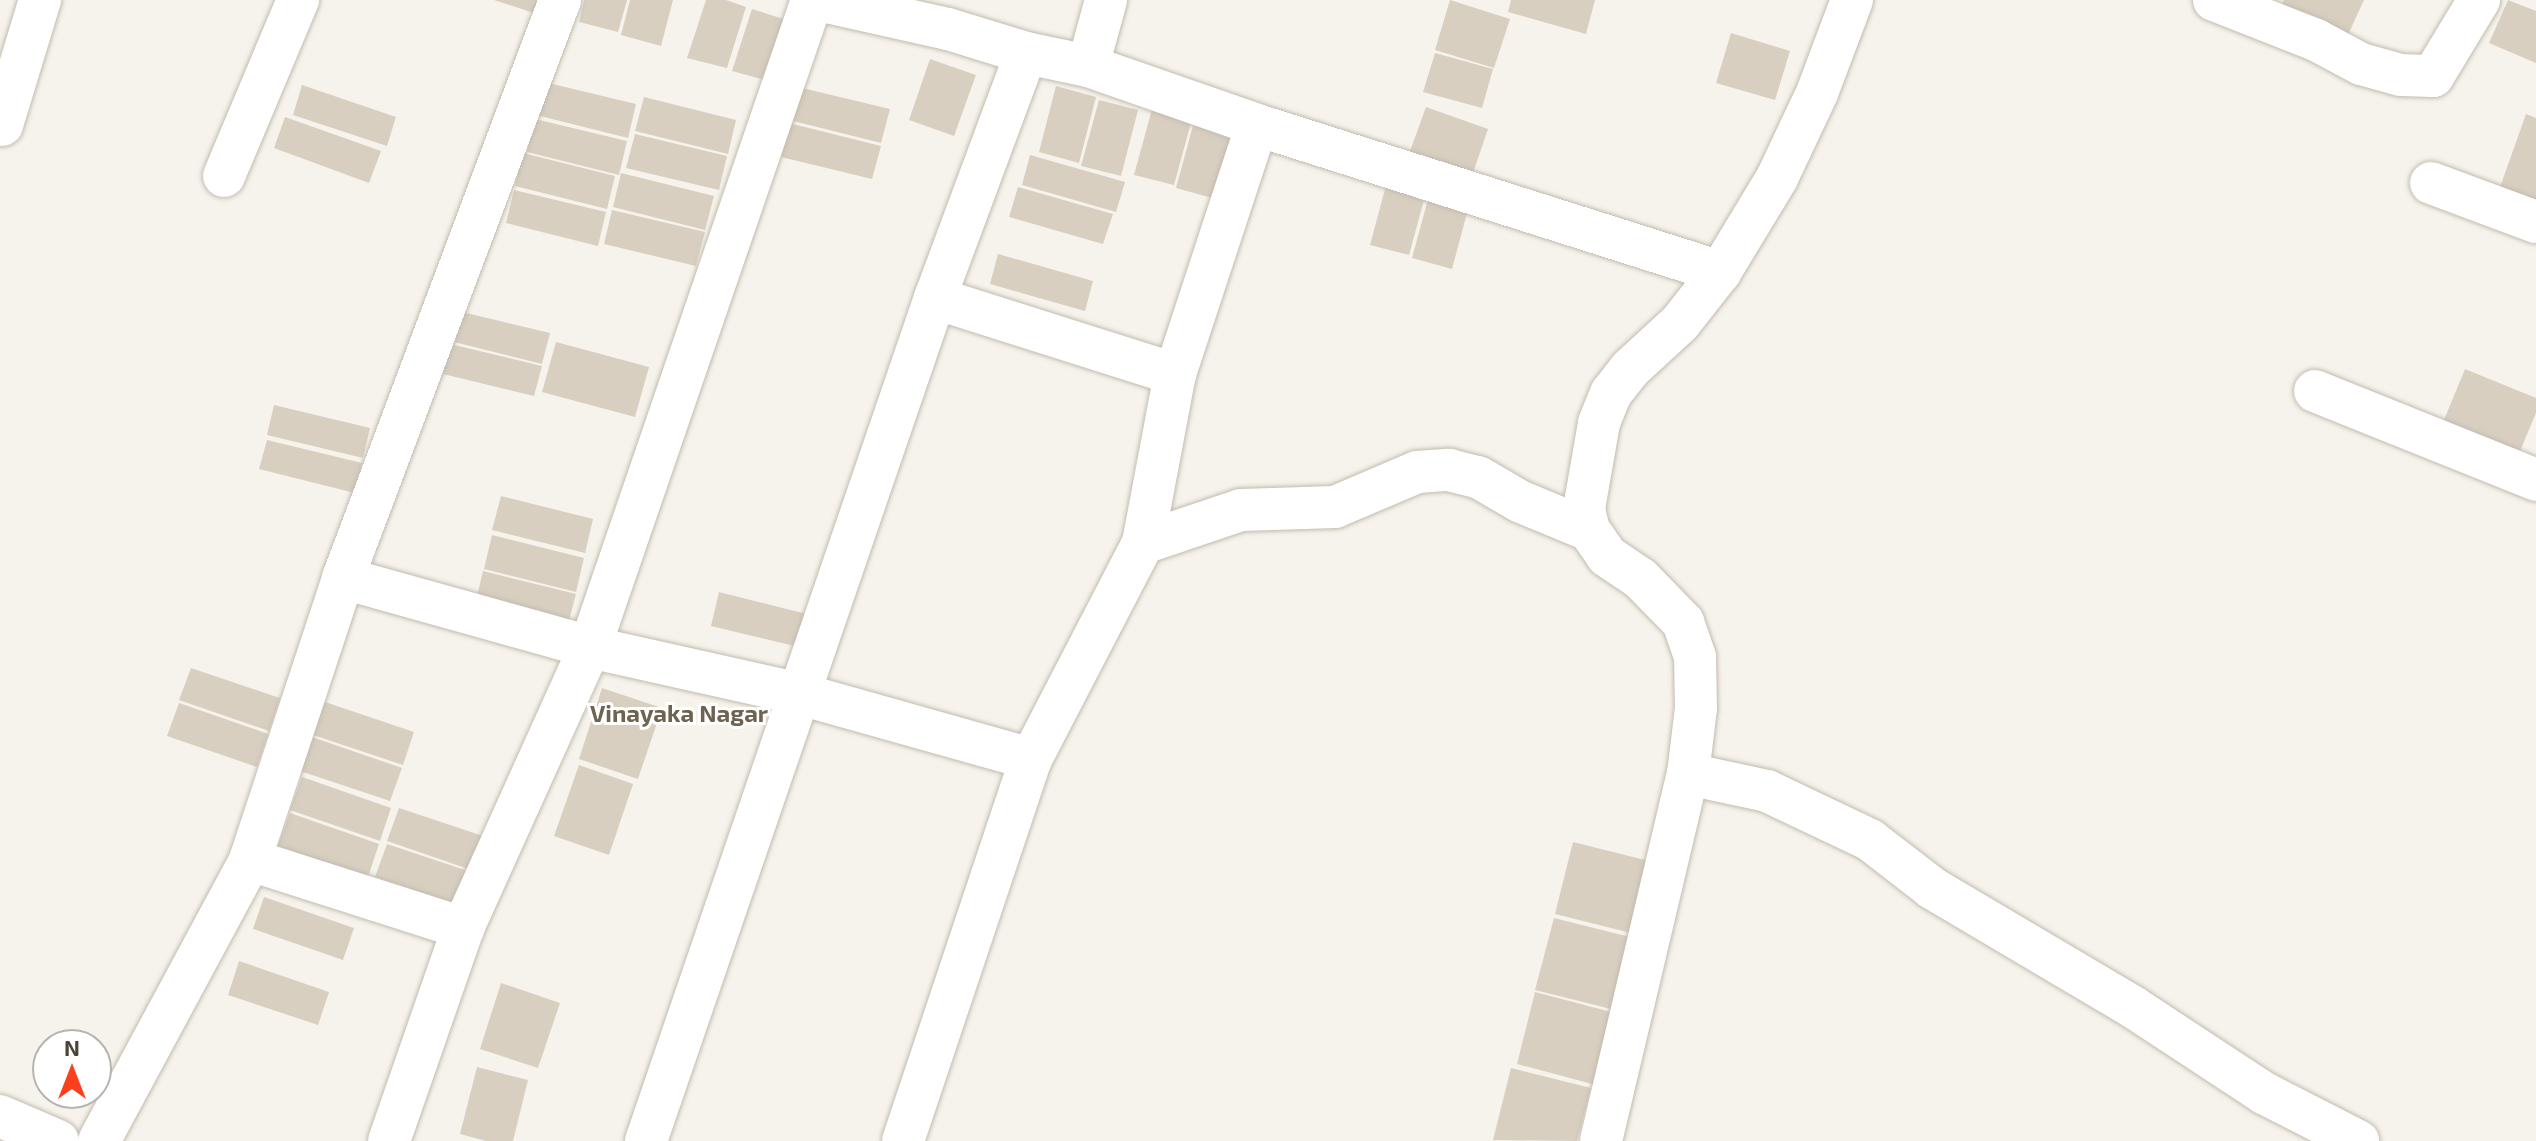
<!DOCTYPE html>
<html>
<head>
<meta charset="utf-8">
<style>
	body { margin:0 }
	#map { position:relative; width:2536px; height:1141px; overflow:hidden; background:#f6f3ec; font-family:"Exo 2",sans-serif }
	div>[style] { position:absolute }
	[style*='--x'] { left:calc(var(--x)*1px); top:calc(var(--y)*1px); width:calc(var(--w)*1px); rotate:calc(var(--a)*1deg) }
	.building>* { inset:0; background:#d8cfc1 }
	.roads { filter:drop-shadow(0 0 2px #c2bbae) drop-shadow(0 0 2px #c2bbae) }
	.minor>* { height:42px; margin:-21px; padding:0 21px; transform-origin:21px; border-radius:21px; background:#fff }
	span { translate:-50% -50%; white-space:nowrap; text-align:center; line-height:1.15; -webkit-text-stroke:6px #fff; paint-order:stroke }
	.neighbourhood-label { font-size:24px; color:#6e6250; font-weight:700 }
	.north { position:absolute; left:32px; top:1029px; width:80px; height:80px; box-sizing:border-box; background:#fff; border:2px solid #b7b4b0; border-radius:50%; rotate:0deg; font-size:22px; font-weight:700; line-height:32px; text-align:center; color:#4b4439 }
	.north::after { content:''; display:block; margin:auto; width:28px; height:36px; background:#fc3f1d; clip-path:polygon(50% 0,100% 100%,50% 72%,0 100%) }
</style>
</head>
<body>
<div id="map">
	<div class="building">
		<i style="clip-path:polygon(494px 0,548px 0,543px 16px)"></i>
		<i style="clip-path:polygon(584px 0,627px 0,618px 32px,579px 22px)"></i>
		<i style="clip-path:polygon(630px 0,673px 0,661px 46px,621px 35px)"></i>
		<i style="clip-path:polygon(706px 0,726px 0,746px 7px,727px 68px,687px 58px)"></i>
		<i style="clip-path:polygon(1450px 0,1510px 19px,1494px 68px,1435px 50px)"></i>
		<i style="clip-path:polygon(1511px 0,1595px 0,1586px 34px,1508px 12px)"></i>
		<i style="clip-path:polygon(2284px 0,2364px 0,2347px 37px,2281px 7px)"></i>
		<i style="clip-path:polygon(2508px 0,2536px 11px,2536px 63px,2489px 43px)"></i>
		<i style="clip-path:polygon(752px 9px,793px 22px,772px 82px,732px 71px)"></i>
		<i style="clip-path:polygon(1731px 33px,1790px 51px,1775px 100px,1716px 83px)"></i>
		<i style="clip-path:polygon(1435px 53px,1493px 69px,1482px 108px,1423px 92px)"></i>
		<i style="clip-path:polygon(930px 59px,976px 75px,954px 136px,909px 120px)"></i>
		<i style="clip-path:polygon(544px 82px,636px 104px,628px 138px,536px 115px)"></i>
		<i style="clip-path:polygon(302px 85px,396px 117px,387px 146px,293px 115px)"></i>
		<i style="clip-path:polygon(1056px 86px,1096px 97px,1079px 163px,1039px 152px)"></i>
		<i style="clip-path:polygon(798px 87px,890px 109px,881px 143px,789px 120px)"></i>
		<i style="clip-path:polygon(644px 97px,736px 120px,728px 154px,635px 131px)"></i>
		<i style="clip-path:polygon(1099px 100px,1138px 110px,1121px 176px,1081px 166px)"></i>
		<i style="clip-path:polygon(1426px 107px,1488px 129px,1473px 173px,1409px 154px)"></i>
		<i style="clip-path:polygon(1152px 109px,1192px 119px,1174px 185px,1134px 175px)"></i>
		<i style="clip-path:polygon(2526px 114px,2536px 118px,2536px 203px,2499px 190px)"></i>
		<i style="clip-path:polygon(285px 117px,381px 151px,369px 183px,274px 148px)"></i>
		<i style="clip-path:polygon(535px 119px,627px 141px,619px 175px,527px 152px)"></i>
		<i style="clip-path:polygon(1194px 122px,1234px 132px,1216px 199px,1176px 188px)"></i>
		<i style="clip-path:polygon(789px 123px,881px 146px,872px 179px,781px 157px)"></i>
		<i style="clip-path:polygon(635px 134px,727px 156px,719px 190px,626px 168px)"></i>
		<i style="clip-path:polygon(523px 153px,615px 176px,607px 209px,515px 186px)"></i>
		<i style="clip-path:polygon(1030px 155px,1125px 182px,1116px 212px,1022px 185px)"></i>
		<i style="clip-path:polygon(621px 173px,714px 196px,705px 230px,613px 207px)"></i>
		<i style="clip-path:polygon(1388px 178px,1427px 189px,1409px 255px,1370px 245px)"></i>
		<i style="clip-path:polygon(1018px 187px,1113px 214px,1103px 244px,1009px 217px)"></i>
		<i style="clip-path:polygon(514px 190px,606px 212px,598px 246px,506px 223px)"></i>
		<i style="clip-path:polygon(1430px 192px,1470px 202px,1452px 269px,1412px 258px)"></i>
		<i style="clip-path:polygon(612px 210px,705px 232px,696px 266px,604px 244px)"></i>
		<i style="clip-path:polygon(998px 254px,1093px 281px,1085px 311px,990px 284px)"></i>
		<i style="clip-path:polygon(454px 310px,550px 333px,542px 364px,446px 340px)"></i>
		<i style="clip-path:polygon(556px 342px,649px 367px,635px 417px,542px 392px)"></i>
		<i style="clip-path:polygon(446px 343px,542px 366px,534px 396px,439px 373px)"></i>
		<i style="clip-path:polygon(2465px 369px,2536px 398px,2536px 413px,2515px 463px,2439px 432px)"></i>
		<i style="clip-path:polygon(274px 405px,370px 428px,363px 458px,267px 435px)"></i>
		<i style="clip-path:polygon(267px 440px,362px 463px,355px 493px,259px 469px)"></i>
		<i style="clip-path:polygon(501px 496px,593px 519px,585px 553px,492px 530px)"></i>
		<i style="clip-path:polygon(492px 535px,584px 558px,576px 592px,484px 569px)"></i>
		<i style="clip-path:polygon(483px 571px,576px 594px,567px 628px,475px 605px)"></i>
		<i style="clip-path:polygon(719px 592px,811px 615px,803px 648px,711px 626px)"></i>
		<i style="clip-path:polygon(191px 668px,280px 698px,269px 731px,179px 700px)"></i>
		<i style="clip-path:polygon(602px 688px,662px 708px,638px 779px,579px 759px)"></i>
		<i style="clip-path:polygon(325px 702px,414px 732px,403px 765px,313px 735px)"></i>
		<i style="clip-path:polygon(179px 703px,268px 734px,257px 767px,167px 736px)"></i>
		<i style="clip-path:polygon(312px 737px,402px 768px,390px 801px,300px 771px)"></i>
		<i style="clip-path:polygon(579px 765px,633px 784px,609px 855px,554px 836px)"></i>
		<i style="clip-path:polygon(302px 777px,391px 808px,380px 841px,290px 810px)"></i>
		<i style="clip-path:polygon(399px 808px,489px 838px,477px 872px,387px 841px)"></i>
		<i style="clip-path:polygon(290px 813px,379px 844px,368px 877px,278px 846px)"></i>
		<i style="clip-path:polygon(1573px 842px,1653px 862px,1635px 934px,1555px 914px)"></i>
		<i style="clip-path:polygon(387px 844px,477px 874px,465px 907px,375px 877px)"></i>
		<i style="clip-path:polygon(264px 897px,354px 928px,343px 960px,253px 929px)"></i>
		<i style="clip-path:polygon(1554px 918px,1634px 938px,1615px 1010px,1535px 990px)"></i>
		<i style="clip-path:polygon(239px 961px,329px 992px,318px 1025px,228px 995px)"></i>
		<i style="clip-path:polygon(501px 983px,560px 1003px,538px 1068px,480px 1049px)"></i>
		<i style="clip-path:polygon(1535px 992px,1615px 1013px,1596px 1085px,1517px 1064px)"></i>
		<i style="clip-path:polygon(477px 1067px,528px 1080px,513px 1141px,486px 1141px,460px 1134px)"></i>
		<i style="clip-path:polygon(1511px 1068px,1591px 1088px,1577px 1141px,1493px 1140px)"></i>
	</div>
	<div class="roads">
		<div class="minor">
			<i style="--x:818;--y:0;--w:133;--a:12.6"></i>
			<i style="--x:948;--y:29;--w:82;--a:17.1"></i>
			<i style="--x:1026;--y:53;--w:63;--a:11.8"></i>
			<i style="--x:1088;--y:66;--w:179;--a:19.2"></i>
			<i style="--x:1257;--y:125;--w:486;--a:17.6"></i>
			<i style="--x:1852;--y:0;--w:99;--a:110.6"></i>
			<i style="--x:1817;--y:93;--w:94;--a:115.2"></i>
			<i style="--x:1777;--y:178;--w:110;--a:121.2"></i>
			<i style="--x:1720;--y:272;--w:65;--a:128.1"></i>
			<i style="--x:1680;--y:323;--w:68;--a:137.4"></i>
			<i style="--x:1630;--y:369;--w:31;--a:128"></i>
			<i style="--x:1611;--y:393;--w:32;--a:112"></i>
			<i style="--x:1599;--y:423;--w:87;--a:99.9"></i>
			<i style="--x:1584;--y:509;--w:22;--a:77"></i>
			<i style="--x:1589;--y:530;--w:32;--a:55"></i>
			<i style="--x:1607;--y:556;--w:40;--a:34"></i>
			<i style="--x:1640;--y:578;--w:62;--a:45.7"></i>
			<i style="--x:1683;--y:622;--w:37;--a:71"></i>
			<i style="--x:1695;--y:657;--w:51;--a:88.9"></i>
			<i style="--x:1696;--y:708;--w:66;--a:96.9"></i>
			<i style="--x:1688;--y:774;--w:81;--a:12.1"></i>
			<i style="--x:1767;--y:791;--w:114;--a:25.4"></i>
			<i style="--x:1870;--y:840;--w:78;--a:37.7"></i>
			<i style="--x:1932;--y:888;--w:234;--a:30.6"></i>
			<i style="--x:2133;--y:1007;--w:157;--a:33.3"></i>
			<i style="--x:2264;--y:1093;--w:106;--a:27.1"></i>
			<i style="--x:2214;--y:0;--w:110;--a:21.4"></i>
			<i style="--x:2316;--y:40;--w:51;--a:28.1"></i>
			<i style="--x:2361;--y:64;--w:41;--a:15.4"></i>
			<i style="--x:2401;--y:75;--w:32;--a:2"></i>
			<i style="--x:2433;--y:76;--w:89;--a:-58.8"></i>
			<i style="--x:1088;--y:66;--w:68;--a:-74.7"></i>
			<i style="--x:2;--y:125;--w:131;--a:-73.1"></i>
			<i style="--x:224;--y:176;--w:191;--a:-67.2"></i>
			<i style="--x:2431;--y:183;--w:112;--a:20.4"></i>
			<i style="--x:935;--y:298;--w:252;--a:17.6"></i>
			<i style="--x:2315;--y:391;--w:238;--a:21.9"></i>
			<i style="--x:1143;--y:543;--w:103;--a:-18.6"></i>
			<i style="--x:1241;--y:510;--w:94;--a:-1.8"></i>
			<i style="--x:1335;--y:507;--w:89;--a:-23.1"></i>
			<i style="--x:1417;--y:472;--w:32;--a:-4"></i>
			<i style="--x:1449;--y:470;--w:30;--a:14"></i>
			<i style="--x:1478;--y:477;--w:48;--a:30.3"></i>
			<i style="--x:1519;--y:501;--w:76;--a:22.5"></i>
			<i style="--x:343;--y:578;--w:256;--a:15.6"></i>
			<i style="--x:590;--y:647;--w:215;--a:12.6"></i>
			<i style="--x:800;--y:694;--w:240;--a:15.7"></i>
			<i style="--x:250;--y:860;--w:224;--a:17.7"></i>
			<i style="--x:0;--y:1116;--w:63;--a:23.3"></i>
			<i style="--x:99;--y:1141;--w:319;--a:-61.7"></i>
			<i style="--x:250;--y:860;--w:297;--a:-71.7"></i>
			<i style="--x:343;--y:578;--w:617;--a:-69.42"></i>
			<i style="--x:389;--y:1141;--w:225;--a:-70.8"></i>
			<i style="--x:463;--y:928;--w:308;--a:-65.7"></i>
			<i style="--x:590;--y:647;--w:684;--a:-71.06"></i>
			<i style="--x:646;--y:1141;--w:891;--a:-71.08"></i>
			<i style="--x:935;--y:298;--w:261;--a:-69.6"></i>
			<i style="--x:903;--y:1141;--w:403;--a:-71.5"></i>
			<i style="--x:1031;--y:759;--w:243;--a:-62.6"></i>
			<i style="--x:1143;--y:543;--w:172;--a:-79.3"></i>
			<i style="--x:1175;--y:374;--w:262;--a:-71.8"></i>
			<i style="--x:1601;--y:1141;--w:377;--a:-76.7"></i>
		</div>
	</div>
	<div class="neighbourhood-label">
		<span style="left:679px;top:713px">Vinayaka Nagar</span>
	</div>
	<div class="north">N</div>
</div>
</body>
</html>
